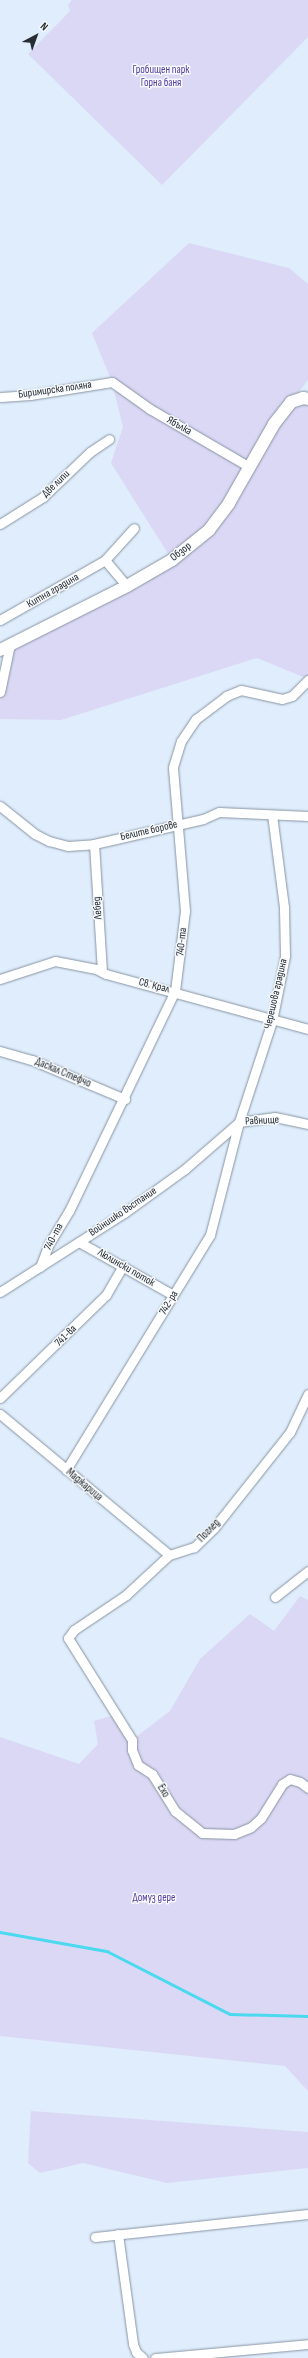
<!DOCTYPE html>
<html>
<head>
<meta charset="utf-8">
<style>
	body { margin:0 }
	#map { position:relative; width:308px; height:2358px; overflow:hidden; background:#dfedfc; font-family:"Sofia Sans Condensed",sans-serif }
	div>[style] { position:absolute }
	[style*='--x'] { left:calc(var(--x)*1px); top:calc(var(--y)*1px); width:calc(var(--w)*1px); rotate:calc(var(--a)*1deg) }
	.green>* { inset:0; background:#dbd8f5 }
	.stream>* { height:2.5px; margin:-1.25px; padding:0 1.25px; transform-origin:1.25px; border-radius:1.25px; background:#4ad9ee }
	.roads { filter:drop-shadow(0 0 1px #8794a2) drop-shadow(0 0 1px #8794a2) }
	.minor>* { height:9px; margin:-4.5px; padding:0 4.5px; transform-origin:4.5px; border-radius:4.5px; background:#fff }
	.tertiary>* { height:12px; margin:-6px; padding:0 6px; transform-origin:6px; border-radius:6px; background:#fff }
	span { translate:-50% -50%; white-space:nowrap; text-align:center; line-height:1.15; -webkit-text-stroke:3px #f6f9fc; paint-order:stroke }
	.park-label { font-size:11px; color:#5840a2 }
	.street-label { font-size:11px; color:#272d32 }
	.north { position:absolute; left:16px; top:16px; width:40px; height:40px; -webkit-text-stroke:3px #f6f9fc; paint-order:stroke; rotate:41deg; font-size:11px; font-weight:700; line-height:16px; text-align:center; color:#272d32 }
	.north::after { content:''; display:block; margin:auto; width:14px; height:18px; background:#272d32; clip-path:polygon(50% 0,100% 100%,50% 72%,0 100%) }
</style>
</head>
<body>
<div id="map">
	<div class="green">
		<i style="clip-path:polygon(72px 0,308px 0,308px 37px,162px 185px,28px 54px,70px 11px,68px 5px)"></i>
		<i style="clip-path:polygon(189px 243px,289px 268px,308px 284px,308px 380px,292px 401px,308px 399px,308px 679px,257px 658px,61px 720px,0 719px,0 692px,10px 644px,172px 560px,111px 463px,123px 427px,112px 382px,92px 333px)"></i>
		<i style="clip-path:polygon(300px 1596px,308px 1600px,308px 2091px,285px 2066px,0 2036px,0 1737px,79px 1764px,98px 1744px,94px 1721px,111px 1716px,132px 1740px,170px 1711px,200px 1659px,250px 1614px,274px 1631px)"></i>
		<i style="clip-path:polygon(31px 2111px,308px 2132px,308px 2168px,167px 2183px,83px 2163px,40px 2173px,28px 2163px)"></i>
	</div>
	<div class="stream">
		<i style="--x:0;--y:1932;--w:109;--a:10.1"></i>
		<i style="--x:107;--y:1951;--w:138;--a:27.1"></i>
		<i style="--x:230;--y:2014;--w:78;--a:1.5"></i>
	</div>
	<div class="roads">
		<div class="minor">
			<i style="--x:1;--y:397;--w:29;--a:-4"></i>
			<i style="--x:30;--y:395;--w:83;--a:-9"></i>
			<i style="--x:112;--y:382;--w:47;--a:35.4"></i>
			<i style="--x:150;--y:409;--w:113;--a:30.2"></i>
			<i style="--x:0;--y:524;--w:51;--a:-32.1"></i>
			<i style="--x:43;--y:497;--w:65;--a:-43.8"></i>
			<i style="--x:90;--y:452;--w:23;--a:-34"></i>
			<i style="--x:105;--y:560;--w:34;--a:50"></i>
			<i style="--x:0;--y:620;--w:121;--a:-29.7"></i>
			<i style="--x:105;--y:560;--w:43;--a:-47.8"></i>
			<i style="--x:0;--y:692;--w:49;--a:-78.2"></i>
			<i style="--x:0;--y:806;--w:45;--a:38.7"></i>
			<i style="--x:35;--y:834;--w:16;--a:27"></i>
			<i style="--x:49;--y:841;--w:20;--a:15"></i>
			<i style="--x:68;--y:846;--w:26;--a:-4"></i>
			<i style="--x:94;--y:844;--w:112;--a:-12.9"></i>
			<i style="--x:203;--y:819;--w:17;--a:-24"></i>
			<i style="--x:219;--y:812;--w:89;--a:2.6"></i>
			<i style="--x:94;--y:844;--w:128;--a:86.4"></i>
			<i style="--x:0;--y:979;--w:58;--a:-18.1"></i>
			<i style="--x:55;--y:961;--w:42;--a:11"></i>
			<i style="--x:96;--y:969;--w:11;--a:27"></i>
			<i style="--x:106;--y:974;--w:209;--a:15.2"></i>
			<i style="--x:0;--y:1051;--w:33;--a:16"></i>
			<i style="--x:32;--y:1060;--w:101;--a:22.8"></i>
			<i style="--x:239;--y:1122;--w:36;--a:-8"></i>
			<i style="--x:275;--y:1117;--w:34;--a:12"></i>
			<i style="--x:79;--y:1242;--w:108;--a:29.4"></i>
			<i style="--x:40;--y:1267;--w:25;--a:-69"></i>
			<i style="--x:49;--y:1244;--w:39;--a:-59"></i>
			<i style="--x:69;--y:1211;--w:244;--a:-64.3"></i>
			<i style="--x:175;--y:991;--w:81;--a:-82.9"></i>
			<i style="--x:185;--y:911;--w:144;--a:-94.8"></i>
			<i style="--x:173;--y:767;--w:27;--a:-73"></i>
			<i style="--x:181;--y:741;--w:27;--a:-56"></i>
			<i style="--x:196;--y:719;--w:38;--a:-37"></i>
			<i style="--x:226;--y:696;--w:16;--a:-22"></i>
			<i style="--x:241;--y:690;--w:42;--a:12.4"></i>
			<i style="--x:282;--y:699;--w:10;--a:-17"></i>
			<i style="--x:292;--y:696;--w:23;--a:-45"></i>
			<i style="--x:0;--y:1292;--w:147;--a:-32.5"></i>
			<i style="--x:124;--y:1213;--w:75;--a:-35.8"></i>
			<i style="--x:185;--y:1169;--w:72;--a:-41"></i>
			<i style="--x:308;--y:1394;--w:42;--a:115.3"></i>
			<i style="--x:290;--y:1432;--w:122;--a:128.4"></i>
			<i style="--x:214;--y:1528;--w:28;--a:136"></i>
			<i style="--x:194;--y:1547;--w:26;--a:162"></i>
			<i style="--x:169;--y:1555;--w:59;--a:137.1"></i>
			<i style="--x:126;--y:1595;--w:63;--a:146.1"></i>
			<i style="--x:74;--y:1630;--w:10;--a:127"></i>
			<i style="--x:68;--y:1638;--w:120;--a:57.9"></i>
			<i style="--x:132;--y:1740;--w:10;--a:90"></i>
			<i style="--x:132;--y:1750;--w:16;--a:68"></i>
			<i style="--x:138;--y:1765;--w:17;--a:33"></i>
			<i style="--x:152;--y:1774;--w:44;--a:58.1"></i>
			<i style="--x:175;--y:1811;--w:35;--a:39"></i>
			<i style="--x:202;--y:1833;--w:32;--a:2"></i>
			<i style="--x:234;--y:1834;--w:18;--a:-22"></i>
			<i style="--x:251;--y:1827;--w:13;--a:-42"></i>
			<i style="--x:261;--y:1818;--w:40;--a:-58"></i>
			<i style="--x:282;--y:1784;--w:9;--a:-32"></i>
			<i style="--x:290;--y:1779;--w:10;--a:17"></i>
			<i style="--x:300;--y:1782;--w:10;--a:37"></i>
			<i style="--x:0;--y:1398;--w:148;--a:-44.2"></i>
			<i style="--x:106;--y:1295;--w:34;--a:-60"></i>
			<i style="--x:0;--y:1414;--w:220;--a:39.8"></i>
			<i style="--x:66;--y:1470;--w:276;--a:-58.5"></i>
			<i style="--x:210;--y:1235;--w:117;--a:-75.6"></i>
			<i style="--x:239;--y:1122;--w:106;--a:-71.9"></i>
			<i style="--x:272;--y:1021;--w:66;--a:-78.7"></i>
			<i style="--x:285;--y:956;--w:49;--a:-91.2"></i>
			<i style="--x:284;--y:907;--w:93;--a:-97.4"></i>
			<i style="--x:275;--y:1597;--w:42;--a:-38.2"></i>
			<i style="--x:118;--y:2234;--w:111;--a:82.2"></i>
			<i style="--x:133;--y:2344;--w:9;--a:69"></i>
			<i style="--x:136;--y:2352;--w:9;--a:41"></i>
			<i style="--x:95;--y:2237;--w:214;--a:-6.2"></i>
			<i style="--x:155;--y:2358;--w:154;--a:-5.2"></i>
		</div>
		<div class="tertiary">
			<i style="--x:0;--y:650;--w:142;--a:-26.7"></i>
			<i style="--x:127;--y:586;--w:52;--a:-30"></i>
			<i style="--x:172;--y:560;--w:48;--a:-39"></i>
			<i style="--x:209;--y:530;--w:34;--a:-53"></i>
			<i style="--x:229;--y:503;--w:91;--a:-60.3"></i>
			<i style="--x:274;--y:424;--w:28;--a:-52"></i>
			<i style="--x:291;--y:402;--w:13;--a:-18"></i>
			<i style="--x:303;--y:398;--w:5;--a:11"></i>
		</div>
	</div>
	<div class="park-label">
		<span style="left:161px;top:77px">Гробищен парк<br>Горна баня</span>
		<span style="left:154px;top:1898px">Домуз дере</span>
	</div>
	<div class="street-label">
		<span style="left:55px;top:390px;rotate:-8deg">Биримирска поляна</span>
		<span style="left:179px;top:426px;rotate:30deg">Ябълка</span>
		<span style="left:56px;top:484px;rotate:-44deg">Две липи</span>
		<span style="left:181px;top:552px;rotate:-38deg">Обзор</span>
		<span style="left:53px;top:591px;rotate:-30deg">Китна градина</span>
		<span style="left:149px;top:831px;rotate:-13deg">Белите борове</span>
		<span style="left:98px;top:908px;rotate:-94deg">Лебед</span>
		<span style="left:182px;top:942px;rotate:-84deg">740-та</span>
		<span style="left:154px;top:986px;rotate:14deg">Св. Крал</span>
		<span style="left:276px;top:994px;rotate:-77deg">Черешова градина</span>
		<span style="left:63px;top:1073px;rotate:23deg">Даскал Стефчо</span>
		<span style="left:262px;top:1121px;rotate:-3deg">Равнище</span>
		<span style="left:123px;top:1212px;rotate:-34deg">Войнишко въстание</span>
		<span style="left:54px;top:1237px;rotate:-62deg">740-та</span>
		<span style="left:126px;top:1268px;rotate:30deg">Люлински поток</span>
		<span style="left:169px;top:1303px;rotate:-59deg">742-ра</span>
		<span style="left:66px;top:1336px;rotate:-44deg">741-ва</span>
		<span style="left:84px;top:1485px;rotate:40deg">Маджарица</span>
		<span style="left:209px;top:1531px;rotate:-46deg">Поглед</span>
		<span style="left:163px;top:1791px;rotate:59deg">Ехо</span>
	</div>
	<div class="north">N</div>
</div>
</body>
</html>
